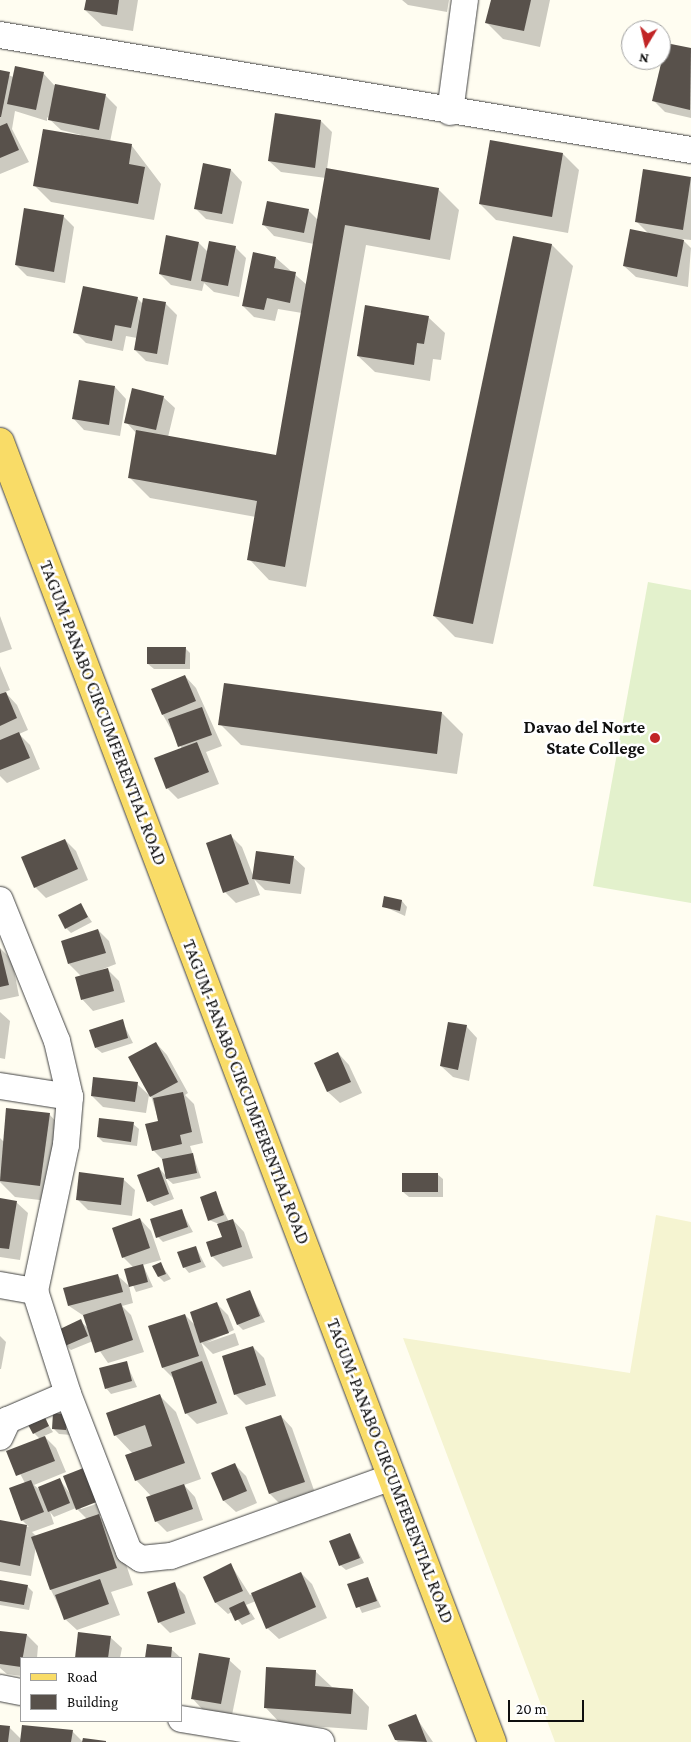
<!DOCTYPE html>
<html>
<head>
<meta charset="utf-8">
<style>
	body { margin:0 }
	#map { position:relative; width:691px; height:1742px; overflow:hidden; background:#fffdf1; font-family:"Crimson Pro",serif }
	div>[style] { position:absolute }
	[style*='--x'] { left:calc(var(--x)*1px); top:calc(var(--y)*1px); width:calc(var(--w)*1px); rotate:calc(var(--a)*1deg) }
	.farmland>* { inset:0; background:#f5f4d1 }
	.pitch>* { inset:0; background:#e3f1cc }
	.shadow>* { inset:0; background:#0003 }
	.building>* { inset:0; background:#58514b }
	.roads { filter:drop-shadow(0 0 1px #424242) drop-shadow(0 0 1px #424242) }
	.street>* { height:26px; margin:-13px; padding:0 13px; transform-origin:13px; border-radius:13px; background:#fff }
	.primary>* { height:28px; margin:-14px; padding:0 14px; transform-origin:14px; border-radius:14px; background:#f9dc67 }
	.dots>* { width:14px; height:14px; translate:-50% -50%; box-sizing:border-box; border:2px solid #fff; border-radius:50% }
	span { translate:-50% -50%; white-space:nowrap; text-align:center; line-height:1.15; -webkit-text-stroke:5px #fff; paint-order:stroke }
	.street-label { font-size:18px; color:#0f0f0f }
	.poi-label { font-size:18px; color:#0f0f0f; font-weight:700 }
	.right { translate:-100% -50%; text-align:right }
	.legend { position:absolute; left:20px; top:1657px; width:162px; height:65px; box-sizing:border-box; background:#fff; border:1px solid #9f9f9f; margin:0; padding:6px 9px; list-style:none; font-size:15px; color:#0f0f0f }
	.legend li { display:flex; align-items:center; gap:10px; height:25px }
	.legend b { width:25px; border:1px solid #9f9f9f }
	.north { position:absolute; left:621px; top:20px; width:50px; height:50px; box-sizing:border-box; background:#fff; border:1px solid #9f9f9f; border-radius:50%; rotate:189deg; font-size:14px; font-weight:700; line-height:20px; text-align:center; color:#0f0f0f }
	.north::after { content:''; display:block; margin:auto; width:18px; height:22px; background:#c12526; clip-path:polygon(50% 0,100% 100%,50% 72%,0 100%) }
	.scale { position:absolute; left:508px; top:1700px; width:76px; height:22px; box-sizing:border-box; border:2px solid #0f0f0f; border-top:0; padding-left:6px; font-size:15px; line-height:18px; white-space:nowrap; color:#0f0f0f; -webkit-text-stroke:4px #fff; paint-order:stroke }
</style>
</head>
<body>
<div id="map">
	<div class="farmland">
		<i style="clip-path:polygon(656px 1215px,691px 1222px,691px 1742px,555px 1742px,403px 1338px,630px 1373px)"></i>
	</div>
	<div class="pitch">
		<i style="clip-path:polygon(648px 582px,691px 590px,691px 903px,593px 886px)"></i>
	</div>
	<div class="shadow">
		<i style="clip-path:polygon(87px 0,138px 0,133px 31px,102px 26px,85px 10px)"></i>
		<i style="clip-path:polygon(402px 0,449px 0,447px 12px,408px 5px)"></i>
		<i style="clip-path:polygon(492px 0,550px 0,540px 47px,503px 39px,487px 23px)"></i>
		<i style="clip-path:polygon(667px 44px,691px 49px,691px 118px,665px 112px,654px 101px)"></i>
		<i style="clip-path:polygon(0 71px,13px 77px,43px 73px,54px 85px,106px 96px,117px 107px,110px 142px,132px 146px,161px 184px,154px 220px,51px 202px,34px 185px,81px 135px,61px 130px,47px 117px,47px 121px,15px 111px,12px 129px,29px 162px,0 174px)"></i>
		<i style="clip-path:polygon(321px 121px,332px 132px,327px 169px,438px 189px,459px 210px,450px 260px,366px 245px,306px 587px,269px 580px,249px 559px,256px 517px,150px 498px,129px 477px,137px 434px,126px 422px,163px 397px,175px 408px,168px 437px,277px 456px,302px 313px,278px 309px,275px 321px,254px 317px,243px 306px,276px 258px,307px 285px,314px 244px,274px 236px,263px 224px,308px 210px,318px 220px,326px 178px,281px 172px,269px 161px)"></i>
		<i style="clip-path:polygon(491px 141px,563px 154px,579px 170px,568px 233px,496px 220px,480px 204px)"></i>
		<i style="clip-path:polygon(231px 170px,242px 182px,233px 224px,206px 219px,195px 208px)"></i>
		<i style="clip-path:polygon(644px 171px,691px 179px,691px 240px,682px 239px,691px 248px,688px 287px,636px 277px,624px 266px,649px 234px,636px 221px)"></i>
		<i style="clip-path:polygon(63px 216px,74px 227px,65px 283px,27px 276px,16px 265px)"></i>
		<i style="clip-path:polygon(514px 237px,552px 245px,573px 266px,493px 644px,455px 637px,434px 616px)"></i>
		<i style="clip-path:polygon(199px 243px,208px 252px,235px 247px,246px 258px,239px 297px,214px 292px,204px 283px,202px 291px,171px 285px,160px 274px)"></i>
		<i style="clip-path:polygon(137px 298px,143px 304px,165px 303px,177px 315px,168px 365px,146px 361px,135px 350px,137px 338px,126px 336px,123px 351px,86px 343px,75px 332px)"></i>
		<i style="clip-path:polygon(428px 317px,445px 333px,441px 360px,433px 359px,430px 381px,375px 372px,358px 356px)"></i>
		<i style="clip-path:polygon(115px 387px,126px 399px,120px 436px,84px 430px,73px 418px)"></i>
		<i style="clip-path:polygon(0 616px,12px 649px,0 653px)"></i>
		<i style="clip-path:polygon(185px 648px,190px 653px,190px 669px,154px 669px,148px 664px)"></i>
		<i style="clip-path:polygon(0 666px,10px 690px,5px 692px,17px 705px,28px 730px,19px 734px,30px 745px,40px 769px,7px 783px,0 776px)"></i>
		<i style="clip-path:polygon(185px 676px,196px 688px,222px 746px,206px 752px,219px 784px,178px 799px,167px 788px,182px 749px,163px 715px)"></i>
		<i style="clip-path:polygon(442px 713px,463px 734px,457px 774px,241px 745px,220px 724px)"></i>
		<i style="clip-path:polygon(231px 836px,242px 847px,254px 878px,293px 857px,305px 868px,301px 894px,265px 890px,254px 879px,260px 895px,236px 903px,225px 892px)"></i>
		<i style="clip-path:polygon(65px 840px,76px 851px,88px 880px,46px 898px,35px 887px)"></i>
		<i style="clip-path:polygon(402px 901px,407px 907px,405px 916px,383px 906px)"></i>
		<i style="clip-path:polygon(80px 905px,92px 922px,71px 933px,66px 928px)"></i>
		<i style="clip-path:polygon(98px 930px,109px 941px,116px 964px,85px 976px,108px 970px,119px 981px,125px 1002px,93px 1011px,82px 999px,82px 977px,69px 964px)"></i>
		<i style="clip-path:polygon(0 938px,0 948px,12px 960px,19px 996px,0 1000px)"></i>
		<i style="clip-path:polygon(0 1012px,10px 1021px,5px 1059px,0 1058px)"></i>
		<i style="clip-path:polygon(122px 1021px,133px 1043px,102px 1053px,96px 1048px)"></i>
		<i style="clip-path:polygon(466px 1026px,477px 1038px,469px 1081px,453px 1077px,441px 1066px)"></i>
		<i style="clip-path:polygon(156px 1043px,167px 1055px,188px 1093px,185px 1095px,194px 1104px,203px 1143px,190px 1146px,201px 1178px,173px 1184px,165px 1177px,174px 1199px,154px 1206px,148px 1201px,159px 1168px,167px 1177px,164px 1161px,153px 1150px,159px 1122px,151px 1096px)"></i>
		<i style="clip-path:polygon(338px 1053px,349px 1065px,362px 1093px,340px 1103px,328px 1092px,316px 1063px)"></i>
		<i style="clip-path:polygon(137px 1084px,149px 1095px,146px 1113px,103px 1107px,92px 1096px)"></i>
		<i style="clip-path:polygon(49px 1114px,65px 1131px,56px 1202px,15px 1197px,0 1182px,0 1138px,3px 1141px)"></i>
		<i style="clip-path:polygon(133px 1124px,139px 1129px,137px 1146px,103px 1142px,98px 1137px)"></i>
		<i style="clip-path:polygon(437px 1174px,443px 1179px,443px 1197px,409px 1197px,403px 1192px)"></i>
		<i style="clip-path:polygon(123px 1179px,135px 1190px,132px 1216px,88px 1210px,77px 1199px)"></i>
		<i style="clip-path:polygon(215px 1193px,229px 1222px,233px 1220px,244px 1232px,253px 1258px,223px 1267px,212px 1256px,223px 1238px,219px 1224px,209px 1220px)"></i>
		<i style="clip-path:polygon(0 1199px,16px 1202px,28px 1213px,20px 1260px,0 1257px)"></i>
		<i style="clip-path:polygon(181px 1210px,193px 1232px,163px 1242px,158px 1237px)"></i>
		<i style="clip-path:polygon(140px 1219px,151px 1231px,161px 1260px,143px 1265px,153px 1287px,136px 1292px,126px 1270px,134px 1268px,123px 1257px)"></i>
		<i style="clip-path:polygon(196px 1247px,206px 1267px,189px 1273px,184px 1267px)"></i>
		<i style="clip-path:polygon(160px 1263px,171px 1279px,164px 1282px,159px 1277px)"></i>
		<i style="clip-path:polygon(117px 1275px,129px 1286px,133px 1303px,122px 1306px,131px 1315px,144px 1352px,108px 1363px,93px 1341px,71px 1350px,66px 1345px,80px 1321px,89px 1329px,84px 1316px,69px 1306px,64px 1289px)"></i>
		<i style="clip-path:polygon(250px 1292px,265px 1322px,243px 1330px,238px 1325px)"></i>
		<i style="clip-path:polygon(217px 1304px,228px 1315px,234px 1330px,206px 1343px,235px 1333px,239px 1345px,213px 1354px,201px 1342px,228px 1414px,197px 1424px,186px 1413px,174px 1379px,163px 1368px,185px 1315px,196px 1326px)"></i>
		<i style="clip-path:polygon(0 1336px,6px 1342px,1px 1369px,0 1369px)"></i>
		<i style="clip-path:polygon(253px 1347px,264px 1358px,276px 1396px,246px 1405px,235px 1394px)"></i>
		<i style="clip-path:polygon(126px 1362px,137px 1387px,111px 1394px,106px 1388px)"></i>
		<i style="clip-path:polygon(159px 1395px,176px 1412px,201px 1479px,184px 1485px,195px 1497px,203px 1520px,167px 1532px,156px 1521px,152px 1497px,136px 1480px,133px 1454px,115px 1435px)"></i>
		<i style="clip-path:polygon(evenodd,42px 1415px,53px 1432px,44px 1436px,56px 1448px,66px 1472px,34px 1485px,41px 1491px,60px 1480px,81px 1509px,105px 1501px,110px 1513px,99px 1516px,115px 1532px,133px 1585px,111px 1592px,120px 1615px,77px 1630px,65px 1619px,51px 1590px,36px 1546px,31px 1576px,0 1571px,0 1521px,29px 1527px,22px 1520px,25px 1483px,8px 1451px,40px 1439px,34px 1433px,42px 1415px,76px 1508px,87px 1519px,36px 1536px,32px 1532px,54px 1524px,50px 1512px,54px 1517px,76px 1508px)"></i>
		<i style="clip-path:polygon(67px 1415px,71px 1435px,59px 1434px,53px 1428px)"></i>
		<i style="clip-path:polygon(281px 1416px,292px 1428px,315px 1493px,281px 1505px,270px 1494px,247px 1428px)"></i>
		<i style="clip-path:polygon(235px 1465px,246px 1476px,257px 1503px,236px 1512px,224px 1501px,213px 1474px)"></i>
		<i style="clip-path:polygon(350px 1534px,364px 1563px,346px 1570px,340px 1565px)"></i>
		<i style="clip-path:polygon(231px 1565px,250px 1595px,301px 1573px,312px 1584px,327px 1618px,279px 1639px,267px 1628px,256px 1601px,246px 1605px,255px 1619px,242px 1625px,232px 1612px,228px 1614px,216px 1603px,204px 1577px)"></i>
		<i style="clip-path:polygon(368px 1579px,381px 1607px,362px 1613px,349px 1585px)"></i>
		<i style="clip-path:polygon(0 1582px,27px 1586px,33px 1592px,29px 1610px,0 1605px)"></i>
		<i style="clip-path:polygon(174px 1584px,185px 1595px,196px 1624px,170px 1633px,159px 1622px)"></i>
		<i style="clip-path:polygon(0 1632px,27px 1635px,38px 1646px,37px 1658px,21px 1658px,21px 1676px,7px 1674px,0 1668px)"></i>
		<i style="clip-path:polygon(79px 1633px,110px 1637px,122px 1648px,120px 1658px,76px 1658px)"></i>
		<i style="clip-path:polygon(148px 1645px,171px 1649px,181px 1658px,147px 1658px)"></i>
		<i style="clip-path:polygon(229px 1660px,241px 1671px,232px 1715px,203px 1710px,192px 1698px)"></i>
		<i style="clip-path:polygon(315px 1671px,332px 1687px,353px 1690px,369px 1707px,367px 1730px,281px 1724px,265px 1707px)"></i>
		<i style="clip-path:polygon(415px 1716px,433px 1742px,398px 1742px,396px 1740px)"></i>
		<i style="clip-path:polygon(0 1726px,9px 1727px,21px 1739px,72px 1731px,83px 1742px,0 1742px)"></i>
	</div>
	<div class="building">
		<i style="clip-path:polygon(86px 0,119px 0,117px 15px,84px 10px)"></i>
		<i style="clip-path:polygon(491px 0,531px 0,524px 31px,485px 23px)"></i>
		<i style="clip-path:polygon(666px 43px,691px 48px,690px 110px,652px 101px)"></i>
		<i style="clip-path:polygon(15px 66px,44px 72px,36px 110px,7px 104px)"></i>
		<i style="clip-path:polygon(0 70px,10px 72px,1px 117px,0 117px)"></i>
		<i style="clip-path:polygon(55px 84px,106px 94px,99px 130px,48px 120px)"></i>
		<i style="clip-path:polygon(275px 113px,321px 120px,315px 168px,268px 161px)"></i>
		<i style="clip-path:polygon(7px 123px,19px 150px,0 158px,0 126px)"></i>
		<i style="clip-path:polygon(43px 129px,132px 144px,129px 164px,145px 167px,138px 204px,33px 186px)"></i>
		<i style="clip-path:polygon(490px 140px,563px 153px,552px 217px,479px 204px)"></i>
		<i style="clip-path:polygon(203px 163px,231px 169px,222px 214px,194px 209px)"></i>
		<i style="clip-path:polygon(326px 168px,439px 188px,430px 240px,345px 225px,285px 567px,247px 560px,257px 501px,128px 478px,136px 430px,276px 455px)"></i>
		<i style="clip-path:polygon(643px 169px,691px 177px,683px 230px,635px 222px)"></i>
		<i style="clip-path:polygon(267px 201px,309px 209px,304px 233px,262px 225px)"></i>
		<i style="clip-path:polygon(24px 208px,64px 215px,54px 272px,15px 265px)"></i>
		<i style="clip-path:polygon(630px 229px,684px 240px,677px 277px,623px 266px)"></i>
		<i style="clip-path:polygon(166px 235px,199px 242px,191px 281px,159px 274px)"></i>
		<i style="clip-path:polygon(513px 236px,552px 244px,473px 624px,433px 616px)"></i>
		<i style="clip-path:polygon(209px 241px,236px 246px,228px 286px,201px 281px)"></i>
		<i style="clip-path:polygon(253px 252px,276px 257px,274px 268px,296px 272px,290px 303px,267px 298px,264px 310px,242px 306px)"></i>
		<i style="clip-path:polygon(83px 286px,138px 297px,131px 328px,115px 325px,112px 341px,73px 333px)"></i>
		<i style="clip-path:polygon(143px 298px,166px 302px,157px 354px,134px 350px)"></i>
		<i style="clip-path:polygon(365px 305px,429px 316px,424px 344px,417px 343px,414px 365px,357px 356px)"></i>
		<i style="clip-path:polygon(79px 380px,115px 386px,109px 425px,72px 419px)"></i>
		<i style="clip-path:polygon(132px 388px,164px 396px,156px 430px,124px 423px)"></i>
		<i style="clip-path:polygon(147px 647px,186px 647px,185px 664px,147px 664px)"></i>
		<i style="clip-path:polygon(185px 675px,196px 701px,162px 715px,151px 689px)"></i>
		<i style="clip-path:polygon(224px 683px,442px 712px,437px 754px,218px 725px)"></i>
		<i style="clip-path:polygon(6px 692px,17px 718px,0 726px,0 694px)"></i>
		<i style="clip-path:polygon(202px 707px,212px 735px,178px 747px,168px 719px)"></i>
		<i style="clip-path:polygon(19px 732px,30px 758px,0 770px,0 740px)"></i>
		<i style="clip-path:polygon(197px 742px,209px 772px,166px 789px,154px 758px)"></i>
		<i style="clip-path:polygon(231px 834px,249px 884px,223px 893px,206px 843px)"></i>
		<i style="clip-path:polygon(65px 839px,78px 869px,34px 888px,21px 857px)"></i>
		<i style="clip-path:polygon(256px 851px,294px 856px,290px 884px,252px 879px)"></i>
		<i style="clip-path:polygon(384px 896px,402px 900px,400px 911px,382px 907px)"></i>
		<i style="clip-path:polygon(81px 903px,88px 917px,65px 929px,58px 915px)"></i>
		<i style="clip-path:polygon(98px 929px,106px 953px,68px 964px,61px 941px)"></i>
		<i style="clip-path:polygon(0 948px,9px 985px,0 987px)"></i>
		<i style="clip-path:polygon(108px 968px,114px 991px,81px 1000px,75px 977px)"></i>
		<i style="clip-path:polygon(123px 1019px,128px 1038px,95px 1048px,89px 1030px)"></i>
		<i style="clip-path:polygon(448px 1022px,467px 1025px,458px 1070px,440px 1066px)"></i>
		<i style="clip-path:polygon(156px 1042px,178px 1082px,150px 1097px,128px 1057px)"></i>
		<i style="clip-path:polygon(338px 1052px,351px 1082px,327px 1092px,314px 1063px)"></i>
		<i style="clip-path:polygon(93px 1077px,138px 1082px,135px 1102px,91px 1096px)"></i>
		<i style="clip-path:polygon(183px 1092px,192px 1132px,180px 1135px,182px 1144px,152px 1151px,145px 1124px,158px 1121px,153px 1098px)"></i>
		<i style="clip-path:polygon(6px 1108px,50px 1113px,40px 1186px,0 1181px)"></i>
		<i style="clip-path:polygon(99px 1118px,134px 1122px,131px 1142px,97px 1137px)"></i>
		<i style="clip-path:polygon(193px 1153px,197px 1173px,166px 1179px,162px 1159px)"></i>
		<i style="clip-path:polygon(159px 1167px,169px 1194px,147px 1202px,137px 1175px)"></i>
		<i style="clip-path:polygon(79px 1172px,124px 1178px,121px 1205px,76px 1200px)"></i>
		<i style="clip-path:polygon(402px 1173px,438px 1173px,438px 1192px,402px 1192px)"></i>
		<i style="clip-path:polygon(216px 1191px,224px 1215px,208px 1221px,200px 1197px)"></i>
		<i style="clip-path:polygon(0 1198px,17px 1201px,9px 1249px,0 1248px)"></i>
		<i style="clip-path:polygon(182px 1209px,188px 1227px,156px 1238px,150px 1219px)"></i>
		<i style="clip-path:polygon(140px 1218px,150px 1248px,122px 1258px,112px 1228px)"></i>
		<i style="clip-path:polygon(233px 1219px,242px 1247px,211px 1257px,206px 1242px,222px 1237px,217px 1224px)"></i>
		<i style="clip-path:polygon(196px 1246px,201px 1262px,183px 1268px,177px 1252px)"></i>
		<i style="clip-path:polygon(161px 1262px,166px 1274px,158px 1277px,152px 1266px)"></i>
		<i style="clip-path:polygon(143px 1264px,148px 1282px,129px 1287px,124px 1269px)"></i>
		<i style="clip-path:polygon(118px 1274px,123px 1292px,68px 1306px,63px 1288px)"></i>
		<i style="clip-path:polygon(250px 1290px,260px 1316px,237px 1325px,226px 1299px)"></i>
		<i style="clip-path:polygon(217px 1302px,229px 1333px,200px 1343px,190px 1312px)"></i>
		<i style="clip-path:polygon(121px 1303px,133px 1340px,95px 1353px,83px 1315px)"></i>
		<i style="clip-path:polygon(185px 1314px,199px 1356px,162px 1368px,148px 1326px)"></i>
		<i style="clip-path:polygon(81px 1319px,88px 1336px,65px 1346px,58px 1330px)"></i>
		<i style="clip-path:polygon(253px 1346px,266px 1385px,234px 1395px,222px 1356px)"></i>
		<i style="clip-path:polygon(127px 1361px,132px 1381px,105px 1389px,99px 1368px)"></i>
		<i style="clip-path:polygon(202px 1361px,217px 1403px,185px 1414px,171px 1372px)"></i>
		<i style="clip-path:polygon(160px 1394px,185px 1463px,135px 1481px,125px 1455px,152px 1446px,145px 1425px,114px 1436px,106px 1413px)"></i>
		<i style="clip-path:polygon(43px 1413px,49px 1426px,33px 1434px,26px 1421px)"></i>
		<i style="clip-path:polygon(53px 1413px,68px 1414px,66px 1430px,52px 1429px)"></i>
		<i style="clip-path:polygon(281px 1415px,305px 1482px,269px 1494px,245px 1427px)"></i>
		<i style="clip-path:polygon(45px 1436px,55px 1461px,16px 1476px,6px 1451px)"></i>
		<i style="clip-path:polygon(235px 1463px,247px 1491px,223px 1501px,211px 1473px)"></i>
		<i style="clip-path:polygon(86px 1467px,99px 1501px,76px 1510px,63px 1476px)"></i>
		<i style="clip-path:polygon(60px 1478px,70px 1503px,48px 1512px,38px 1487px)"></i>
		<i style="clip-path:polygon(31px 1480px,44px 1512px,21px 1521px,9px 1488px)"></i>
		<i style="clip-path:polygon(184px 1484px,193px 1509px,155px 1522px,146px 1497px)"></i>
		<i style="clip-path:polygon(99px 1514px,117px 1568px,50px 1590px,31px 1537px)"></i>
		<i style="clip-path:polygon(0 1520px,27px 1525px,20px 1566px,0 1562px)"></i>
		<i style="clip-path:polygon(350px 1533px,360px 1558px,339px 1566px,329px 1541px)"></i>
		<i style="clip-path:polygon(231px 1563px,243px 1591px,215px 1603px,203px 1577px)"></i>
		<i style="clip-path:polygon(301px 1572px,316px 1607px,266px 1629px,251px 1593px)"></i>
		<i style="clip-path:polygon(368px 1577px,377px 1601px,356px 1608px,347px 1584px)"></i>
		<i style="clip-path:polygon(100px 1579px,109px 1604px,64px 1620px,55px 1595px)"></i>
		<i style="clip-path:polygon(0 1580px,28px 1585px,24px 1605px,0 1601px)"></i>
		<i style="clip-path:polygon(175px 1582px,185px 1613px,158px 1623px,147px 1592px)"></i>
		<i style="clip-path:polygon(244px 1601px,250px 1614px,235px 1621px,229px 1608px)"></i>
		<i style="clip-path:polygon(0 1631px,27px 1634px,21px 1667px,0 1664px)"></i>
		<i style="clip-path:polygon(78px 1632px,111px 1636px,108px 1658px,75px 1658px)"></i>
		<i style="clip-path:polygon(147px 1644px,172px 1647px,171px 1658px,145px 1658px)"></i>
		<i style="clip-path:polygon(199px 1653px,230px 1658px,221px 1704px,191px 1699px)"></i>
		<i style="clip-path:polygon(266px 1667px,316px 1670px,315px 1686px,353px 1689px,351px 1714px,264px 1708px)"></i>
		<i style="clip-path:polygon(416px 1714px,427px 1742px,395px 1740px,388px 1725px)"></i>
		<i style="clip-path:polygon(0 1725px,10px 1726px,8px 1742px,0 1742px)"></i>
		<i style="clip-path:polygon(22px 1725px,73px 1730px,71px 1742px,20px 1742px)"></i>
		<i style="clip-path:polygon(83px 1738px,106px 1741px,106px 1742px,82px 1742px)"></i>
	</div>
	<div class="roads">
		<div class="street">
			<i style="--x:0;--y:35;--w:701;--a:9.45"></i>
			<i style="--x:450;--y:112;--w:113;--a:-82.4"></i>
			<i style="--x:0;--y:900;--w:152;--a:68"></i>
			<i style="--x:57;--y:1041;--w:57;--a:76.9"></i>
			<i style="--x:70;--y:1097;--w:48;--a:94.8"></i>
			<i style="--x:66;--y:1145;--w:149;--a:102"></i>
			<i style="--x:35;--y:1291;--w:108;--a:72.2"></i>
			<i style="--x:68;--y:1394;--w:168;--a:68.8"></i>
			<i style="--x:129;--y:1551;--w:14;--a:34"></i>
			<i style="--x:141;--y:1559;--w:30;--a:-6"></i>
			<i style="--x:171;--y:1556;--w:235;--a:-19.7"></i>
			<i style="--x:0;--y:1086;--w:71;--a:8.9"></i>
			<i style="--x:0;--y:1285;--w:36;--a:10"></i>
			<i style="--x:0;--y:1437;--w:19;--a:-65"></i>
			<i style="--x:8;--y:1420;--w:65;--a:-23.4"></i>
			<i style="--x:0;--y:1688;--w:21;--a:11"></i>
			<i style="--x:181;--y:1719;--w:142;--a:9.3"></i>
		</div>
		<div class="primary">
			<i style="--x:0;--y:442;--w:1390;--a:69.27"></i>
		</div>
	</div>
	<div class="dots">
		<i style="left:655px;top:738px;background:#c12526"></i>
	</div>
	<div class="street-label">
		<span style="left:103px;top:713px;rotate:69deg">TAGUM-PANABO CIRCUMFERENTIAL ROAD</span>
		<span style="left:246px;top:1092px;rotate:69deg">TAGUM-PANABO CIRCUMFERENTIAL ROAD</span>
		<span style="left:390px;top:1471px;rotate:69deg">TAGUM-PANABO CIRCUMFERENTIAL ROAD</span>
	</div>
	<div class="poi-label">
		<span class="right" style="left:645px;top:738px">Davao del Norte<br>State College</span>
	</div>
	<ul class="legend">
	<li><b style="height:6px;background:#f9dc67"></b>Road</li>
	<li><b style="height:14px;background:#58514b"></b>Building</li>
	</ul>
	<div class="north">N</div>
	<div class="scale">20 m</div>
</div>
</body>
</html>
